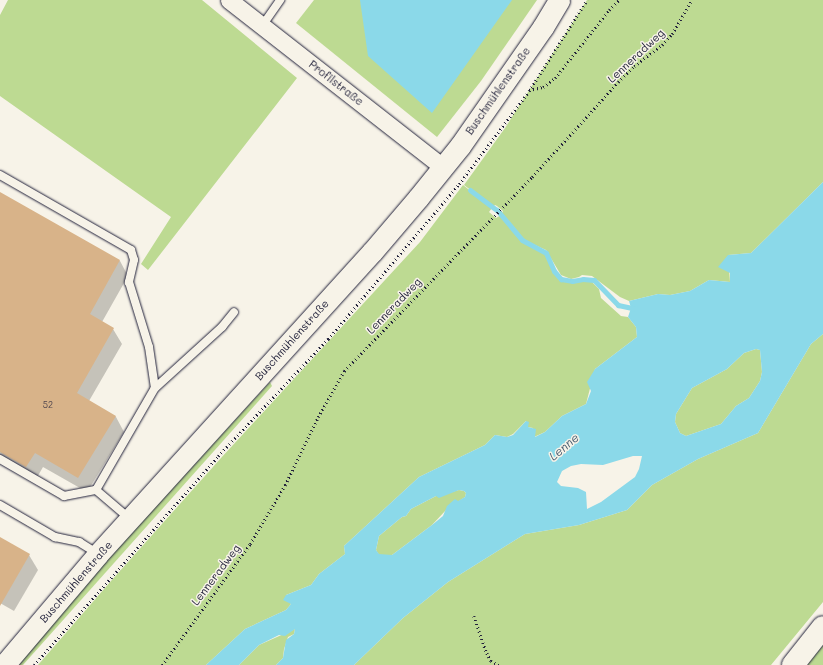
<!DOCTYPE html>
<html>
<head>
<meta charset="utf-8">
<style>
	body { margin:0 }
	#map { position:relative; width:823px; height:665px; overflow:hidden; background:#f7f3e8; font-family:Mali,sans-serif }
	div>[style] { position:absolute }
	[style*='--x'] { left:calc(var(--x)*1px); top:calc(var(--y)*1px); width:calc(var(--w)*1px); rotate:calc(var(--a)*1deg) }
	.green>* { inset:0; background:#bdda92 }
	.water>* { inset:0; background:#8bd9e9 }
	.shadow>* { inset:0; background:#0003 }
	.stream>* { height:5px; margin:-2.5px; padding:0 2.5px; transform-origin:2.5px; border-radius:2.5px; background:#8bd9e9 }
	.building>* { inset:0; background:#d8b389 }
	.path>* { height:2.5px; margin-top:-1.25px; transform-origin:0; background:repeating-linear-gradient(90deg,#22223b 0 1px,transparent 0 4px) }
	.roads { filter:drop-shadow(0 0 1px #22223b) drop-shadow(0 0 1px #22223b) }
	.service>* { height:8px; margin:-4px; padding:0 4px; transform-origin:4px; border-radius:4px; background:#f7f3e8 }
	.minor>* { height:17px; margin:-8.5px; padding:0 8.5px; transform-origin:8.5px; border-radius:8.5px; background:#f7f3e8 }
	.tertiary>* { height:21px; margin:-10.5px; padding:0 10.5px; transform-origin:10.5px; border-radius:10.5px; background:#f7f3e8 }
	.secondary>* { height:22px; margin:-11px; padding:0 11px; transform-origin:11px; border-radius:11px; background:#f7f3e8 }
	span { translate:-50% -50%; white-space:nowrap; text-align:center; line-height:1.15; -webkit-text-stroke:3px #f7f3e8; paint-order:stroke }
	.number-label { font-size:9px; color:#50464e }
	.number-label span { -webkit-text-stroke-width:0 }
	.street-label { font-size:11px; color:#22223b }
	.water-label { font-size:12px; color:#42596f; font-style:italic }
</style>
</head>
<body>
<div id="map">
	<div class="green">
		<i style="clip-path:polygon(8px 0,202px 0,297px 78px,148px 270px,141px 264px,171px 217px,0 96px,0 15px)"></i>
		<i style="clip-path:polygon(314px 0,537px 0,481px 81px,437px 137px,296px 23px)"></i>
		<i style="clip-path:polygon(587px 0,823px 0,823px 182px,751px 253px,728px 255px,730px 282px,709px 280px,690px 291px,670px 295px,658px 294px,629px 301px,620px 297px,592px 276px,582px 275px,579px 277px,571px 279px,561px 275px,546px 250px,524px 240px,540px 249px,545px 253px,553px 272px,560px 280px,572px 282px,592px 282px,599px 289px,601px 298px,621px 316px,628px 317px,636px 327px,637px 337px,595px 369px,586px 404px,562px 416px,545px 432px,534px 437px,533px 428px,528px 427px,526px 421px,513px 434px,507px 437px,495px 435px,485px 445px,419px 477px,344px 546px,345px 554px,319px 574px,311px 585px,286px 595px,291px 604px,286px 610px,245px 629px,206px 665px,38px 665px,111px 581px,221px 458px,420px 242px,463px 185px,492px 208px,489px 212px,496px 218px,501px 215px,503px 211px,497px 206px,495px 205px,493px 207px,464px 185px,505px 128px)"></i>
		<i style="clip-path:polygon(823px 334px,823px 602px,771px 665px,354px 665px,403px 618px,448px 582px,525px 534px,579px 525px,627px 510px,652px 485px,698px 459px,758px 433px,811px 344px)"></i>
		<i style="clip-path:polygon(756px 349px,760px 350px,762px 372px,760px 381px,749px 398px,736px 406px,721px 424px,686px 436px,680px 433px,675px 422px,676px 414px,692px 388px,727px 369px,744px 353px)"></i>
		<i style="clip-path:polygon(270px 382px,272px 386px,23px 665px,15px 665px,109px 558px)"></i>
		<i style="clip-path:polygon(459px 490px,464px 491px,466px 493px,465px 497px,446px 510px,432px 525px,392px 555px,379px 555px,376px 550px,379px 536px,402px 517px,406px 516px,411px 509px,436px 496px)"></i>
		<i style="clip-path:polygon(295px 629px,294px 634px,288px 637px,284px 649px,283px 658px,276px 665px,239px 665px,259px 645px)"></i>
		<i style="clip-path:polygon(823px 645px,823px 665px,807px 665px)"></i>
	</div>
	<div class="water">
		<i style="clip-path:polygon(360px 0,512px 0,432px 113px,368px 56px)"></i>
		<i style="clip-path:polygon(evenodd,823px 182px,823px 334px,811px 344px,758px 433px,698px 459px,652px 485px,627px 510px,579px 525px,525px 534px,448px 582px,403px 618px,354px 665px,276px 665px,283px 658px,286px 640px,294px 634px,295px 629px,285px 636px,279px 635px,259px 645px,239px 665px,206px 665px,245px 629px,286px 610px,291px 604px,283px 600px,286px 595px,311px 585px,319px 574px,345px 554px,344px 546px,419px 477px,485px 445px,495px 435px,507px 437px,513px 435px,526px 421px,529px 422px,528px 427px,536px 429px,535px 437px,545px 432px,562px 416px,586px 404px,591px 391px,587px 382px,595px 369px,637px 337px,636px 327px,628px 317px,631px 308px,629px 301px,658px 294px,670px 295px,690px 291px,709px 280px,730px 282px,730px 273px,718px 267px,728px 255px,751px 253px,823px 182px,756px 349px,760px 350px,762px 372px,760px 381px,749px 398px,736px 406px,721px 424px,686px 436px,680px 433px,675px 422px,676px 414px,692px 388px,727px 369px,744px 353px,756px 349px,823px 182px,633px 456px,642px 456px,639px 469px,635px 477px,601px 502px,587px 509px,586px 492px,578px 488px,561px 486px,557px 482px,562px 471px,571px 466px,581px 464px,603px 465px,633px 456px,823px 182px,459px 490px,464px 491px,466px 493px,465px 497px,458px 501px,455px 499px,447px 506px,443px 516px,432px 525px,392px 555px,379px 554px,376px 550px,379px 536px,402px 517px,406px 516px,411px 509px,436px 496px,439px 498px,459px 490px)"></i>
	</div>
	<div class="shadow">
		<i style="clip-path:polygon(0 193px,120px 261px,128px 276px,102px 322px,113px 329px,122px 344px,89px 401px,116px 417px,124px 432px,87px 492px,43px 467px,35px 481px,0 457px)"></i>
		<i style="clip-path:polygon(0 538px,29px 555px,38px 570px,14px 611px,0 603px)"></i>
	</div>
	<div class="stream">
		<i style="--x:470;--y:190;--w:34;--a:37"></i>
		<i style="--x:497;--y:210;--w:39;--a:50"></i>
		<i style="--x:522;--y:240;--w:27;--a:28"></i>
		<i style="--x:546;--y:253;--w:20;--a:66"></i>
		<i style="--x:554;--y:271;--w:11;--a:49"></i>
		<i style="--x:561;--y:279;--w:11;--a:10"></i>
		<i style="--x:572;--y:281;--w:11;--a:-10"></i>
		<i style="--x:583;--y:279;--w:11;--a:5"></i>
		<i style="--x:594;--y:280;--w:35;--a:46"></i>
		<i style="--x:618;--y:305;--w:19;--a:12"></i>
	</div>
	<div class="building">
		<i style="clip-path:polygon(0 192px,120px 260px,90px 314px,114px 328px,77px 393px,116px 416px,78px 478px,35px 453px,26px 467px,0 452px)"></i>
		<i style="clip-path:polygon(0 537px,30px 554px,0 606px)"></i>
	</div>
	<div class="path">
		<i style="--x:529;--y:90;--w:14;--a:-12"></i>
		<i style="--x:543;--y:87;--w:15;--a:-37"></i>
		<i style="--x:555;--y:78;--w:87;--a:-51.5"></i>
		<i style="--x:609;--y:10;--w:14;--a:-45"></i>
		<i style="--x:474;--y:616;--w:39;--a:71"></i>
		<i style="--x:487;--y:653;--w:9;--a:63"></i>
		<i style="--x:491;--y:661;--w:9;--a:27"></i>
		<i style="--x:34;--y:665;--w:278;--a:-48.6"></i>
		<i style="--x:218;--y:456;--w:161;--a:-46.8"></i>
		<i style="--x:328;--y:339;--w:203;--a:-49.8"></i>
		<i style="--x:459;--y:184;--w:116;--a:-53"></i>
		<i style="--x:529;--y:91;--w:108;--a:-57.5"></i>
		<i style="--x:162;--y:665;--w:150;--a:-54"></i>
		<i style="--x:250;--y:544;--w:69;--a:-59.3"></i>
		<i style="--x:285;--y:485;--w:76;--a:-64.1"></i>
		<i style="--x:318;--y:417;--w:53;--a:-60.5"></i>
		<i style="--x:344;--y:371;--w:270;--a:-45.9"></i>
		<i style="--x:532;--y:177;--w:128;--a:-47.8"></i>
		<i style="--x:618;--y:82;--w:23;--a:-45"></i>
		<i style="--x:634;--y:66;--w:35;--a:-37"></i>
		<i style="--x:662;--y:45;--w:15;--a:-48"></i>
		<i style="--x:672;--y:34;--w:39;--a:-60"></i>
	</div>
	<div class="roads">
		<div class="service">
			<i style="--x:262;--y:26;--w:32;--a:-55"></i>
			<i style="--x:0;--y:175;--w:151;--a:29.8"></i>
			<i style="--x:131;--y:250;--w:10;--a:73"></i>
			<i style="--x:134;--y:260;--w:23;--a:103"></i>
			<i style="--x:129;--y:282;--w:68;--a:72.9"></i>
			<i style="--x:149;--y:347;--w:41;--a:81.7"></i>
			<i style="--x:0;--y:459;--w:74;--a:30"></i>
			<i style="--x:64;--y:496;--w:33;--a:-11"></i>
			<i style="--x:0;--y:505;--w:64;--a:30.2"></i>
			<i style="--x:55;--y:537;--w:25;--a:12"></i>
			<i style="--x:79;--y:542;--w:22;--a:32"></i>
			<i style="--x:130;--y:519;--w:45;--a:-139.5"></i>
			<i style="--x:96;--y:490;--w:118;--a:-60"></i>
			<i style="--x:155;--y:388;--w:91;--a:-42.3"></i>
			<i style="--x:222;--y:327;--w:19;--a:-51"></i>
		</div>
		<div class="minor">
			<i style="--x:229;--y:0;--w:271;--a:38"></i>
		</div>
		<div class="tertiary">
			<i style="--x:4;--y:665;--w:145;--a:-49.7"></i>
			<i style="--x:98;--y:554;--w:408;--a:-47.8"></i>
			<i style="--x:372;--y:252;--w:71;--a:-49.6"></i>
			<i style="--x:418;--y:198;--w:67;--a:-51.1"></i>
			<i style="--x:460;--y:146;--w:145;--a:-55.1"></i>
			<i style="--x:543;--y:27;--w:31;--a:-59"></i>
		</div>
		<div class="secondary">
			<i style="--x:793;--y:665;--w:48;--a:-51.7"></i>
		</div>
	</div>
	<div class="number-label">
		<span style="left:48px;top:405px">52</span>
	</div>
	<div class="street-label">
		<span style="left:636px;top:56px;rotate:-43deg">Lenneradweg</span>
		<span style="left:336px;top:83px;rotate:38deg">Profilstraße</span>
		<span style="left:498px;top:91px;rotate:-55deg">Buschmühlenstraße</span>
		<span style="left:394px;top:306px;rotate:-46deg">Lenneradweg</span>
		<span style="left:292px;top:340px;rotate:-48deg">Buschmühlenstraße</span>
		<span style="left:216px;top:575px;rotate:-53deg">Lenneradweg</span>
		<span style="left:76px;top:582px;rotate:-49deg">Buschmühlenstraße</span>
	</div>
	<div class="water-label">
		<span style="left:564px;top:447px;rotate:-40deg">Lenne</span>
	</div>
</div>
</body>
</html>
